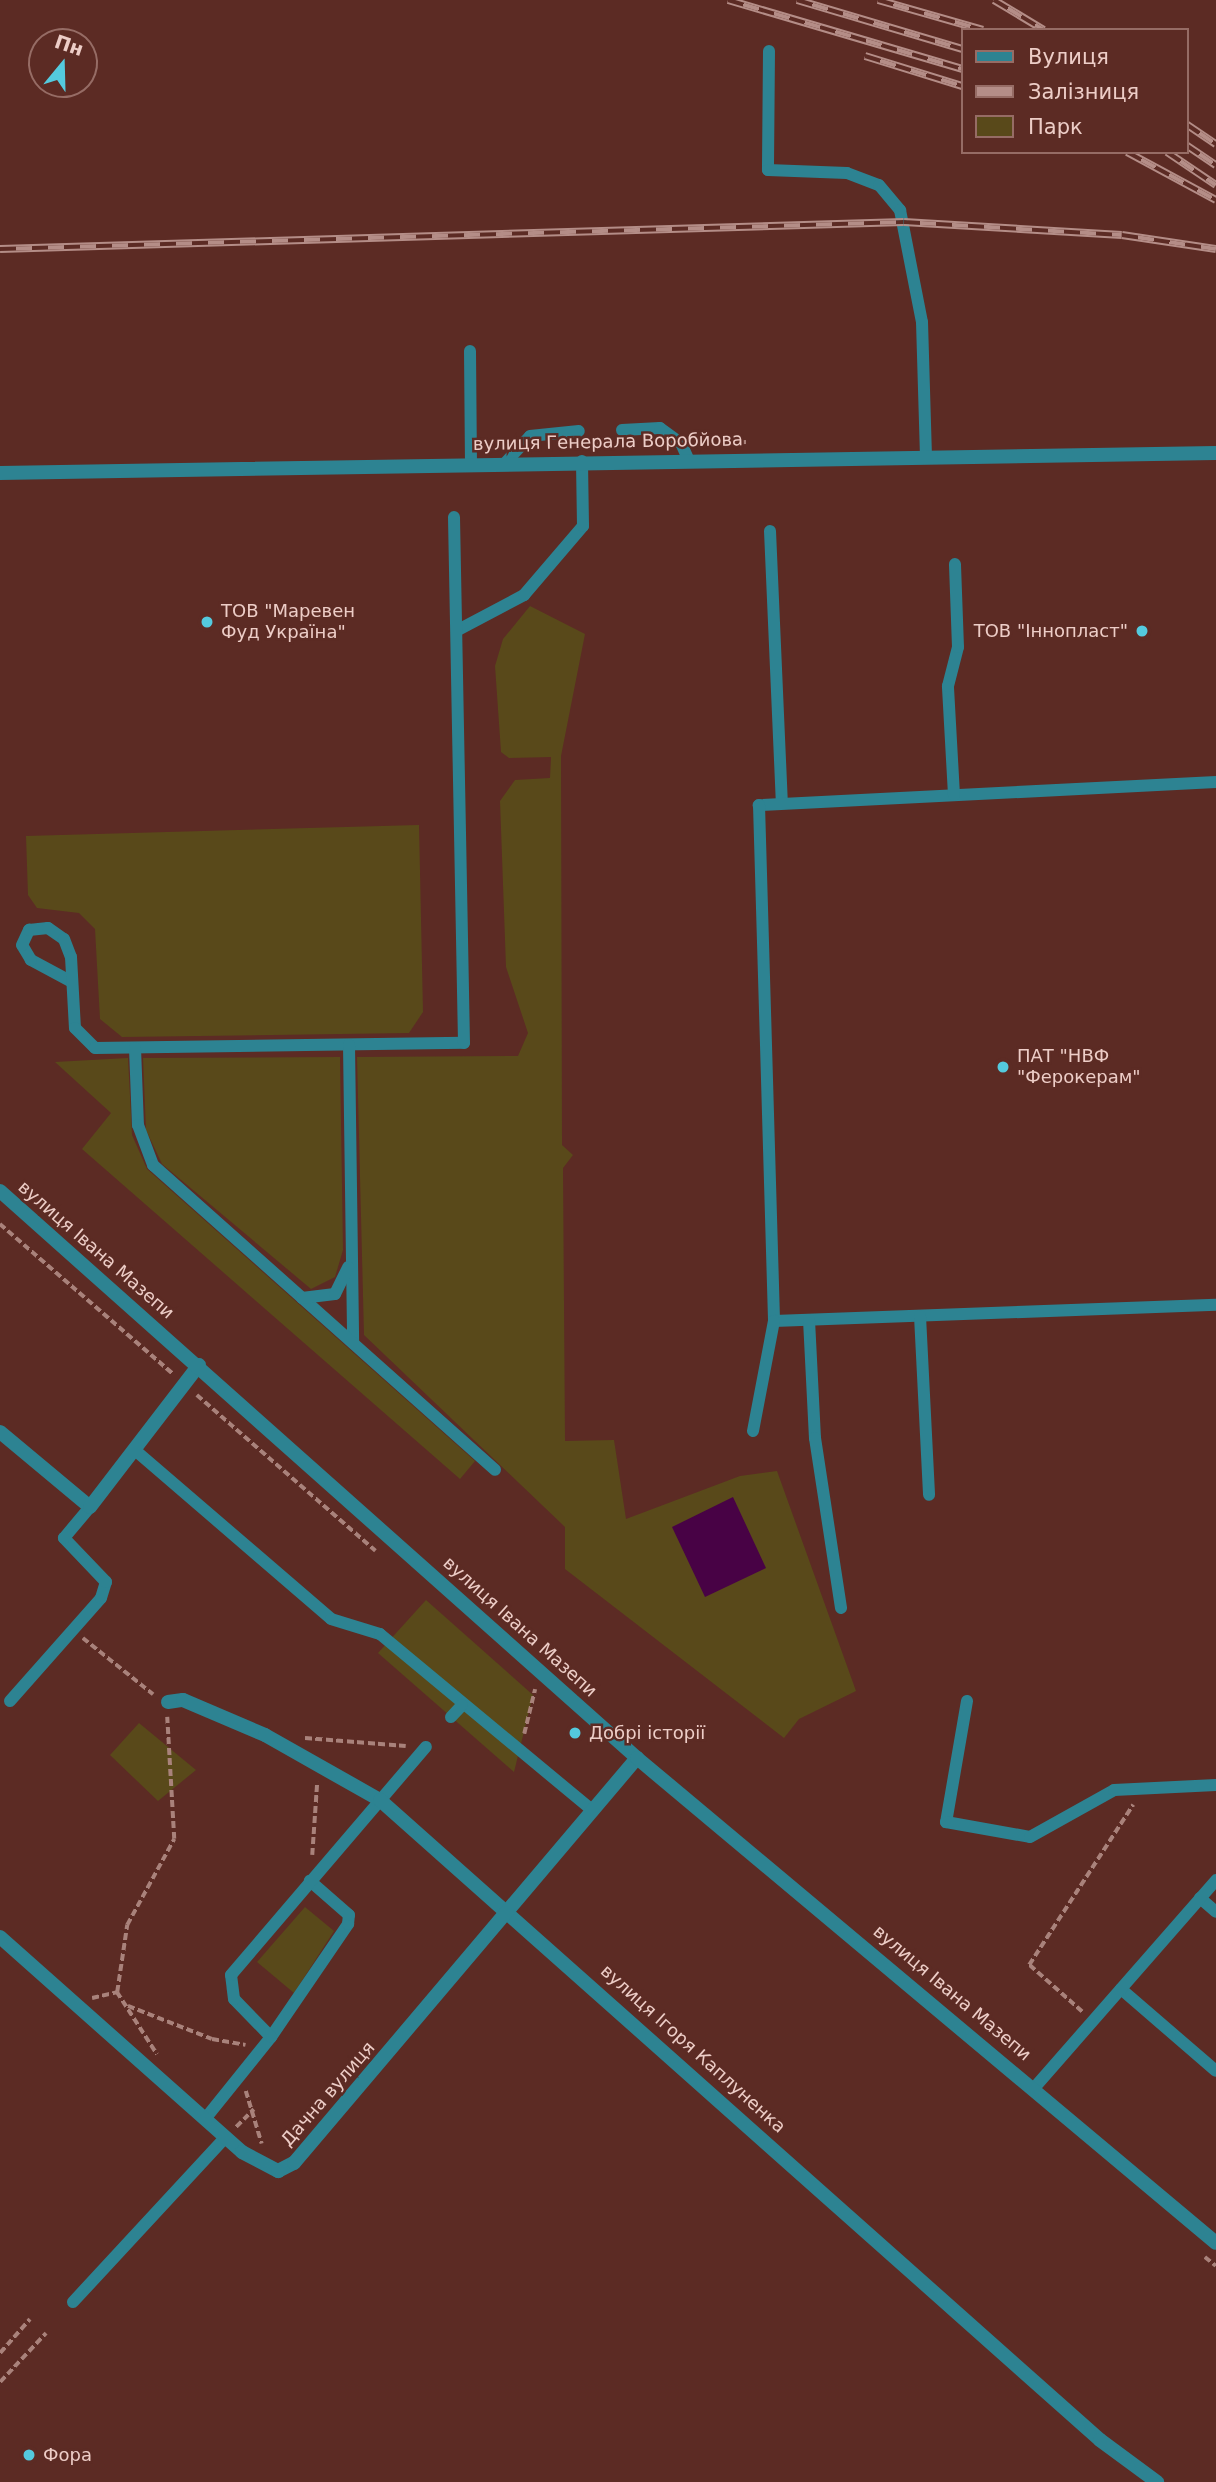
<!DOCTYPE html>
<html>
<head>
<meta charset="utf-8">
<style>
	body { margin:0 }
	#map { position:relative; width:1216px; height:2482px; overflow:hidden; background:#5c2b24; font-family:"DejaVu Sans",sans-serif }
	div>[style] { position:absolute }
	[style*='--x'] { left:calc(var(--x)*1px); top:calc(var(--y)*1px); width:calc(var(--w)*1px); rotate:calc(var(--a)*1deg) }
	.green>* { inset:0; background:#59491a }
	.water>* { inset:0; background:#480245 }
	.path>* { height:3.5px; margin-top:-1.75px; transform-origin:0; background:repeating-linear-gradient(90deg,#a9827b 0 7px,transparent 0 10.5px) }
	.service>* { height:12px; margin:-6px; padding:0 6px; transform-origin:6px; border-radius:6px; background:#2d8392 }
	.minor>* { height:14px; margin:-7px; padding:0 7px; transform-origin:7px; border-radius:7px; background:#2d8392 }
	.tertiary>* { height:14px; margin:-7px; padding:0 7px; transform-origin:7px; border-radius:7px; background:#2d8392 }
	.rail>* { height:8px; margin-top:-4px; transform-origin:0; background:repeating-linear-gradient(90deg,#5c2b24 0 16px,#b48d87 0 32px); box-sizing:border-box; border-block:2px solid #b48d87 }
	.dots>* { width:19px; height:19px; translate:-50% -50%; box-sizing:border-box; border:4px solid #5c2b24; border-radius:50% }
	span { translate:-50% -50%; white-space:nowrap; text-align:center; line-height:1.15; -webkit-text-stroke:5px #5c2b24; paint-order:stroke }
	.street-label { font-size:18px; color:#edcdc7 }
	.poi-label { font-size:18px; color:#edcdc7 }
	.left { translate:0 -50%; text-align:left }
	.right { translate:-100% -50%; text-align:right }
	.legend { position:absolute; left:961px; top:28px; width:228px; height:126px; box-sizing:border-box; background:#5c2b24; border:2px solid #966c65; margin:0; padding:9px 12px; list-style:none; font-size:21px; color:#edcdc7 }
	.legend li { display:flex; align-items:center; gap:14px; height:35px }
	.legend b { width:35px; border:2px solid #966c65 }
	.north { position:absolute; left:28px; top:28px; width:70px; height:70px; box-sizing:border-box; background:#5c2b24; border:2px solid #966c65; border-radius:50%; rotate:19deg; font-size:19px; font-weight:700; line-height:28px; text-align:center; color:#edcdc7 }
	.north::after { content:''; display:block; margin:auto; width:24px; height:32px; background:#54cade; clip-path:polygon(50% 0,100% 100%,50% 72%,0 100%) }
</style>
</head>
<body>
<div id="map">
	<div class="green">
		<i style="clip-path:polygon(530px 606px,585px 634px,561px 756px,562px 1145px,573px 1155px,563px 1168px,565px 1441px,614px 1440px,626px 1519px,740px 1476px,777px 1471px,856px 1691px,799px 1719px,784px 1738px,565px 1569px,565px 1527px,364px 1335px,357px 1057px,518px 1056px,528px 1033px,506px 967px,500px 801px,515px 780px,550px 778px,551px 757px,509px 758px,501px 752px,495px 666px,503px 639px)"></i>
		<i style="clip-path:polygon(419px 825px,423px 1012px,409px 1033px,122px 1037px,100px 1019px,95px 929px,79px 913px,37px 908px,28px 895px,26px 836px)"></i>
		<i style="clip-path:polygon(340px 1057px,343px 1250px,335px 1277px,311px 1289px,162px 1164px,146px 1130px,143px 1058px)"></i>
		<i style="clip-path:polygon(128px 1058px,132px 1135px,147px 1169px,475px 1461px,460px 1479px,82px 1149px,111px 1113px,55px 1062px)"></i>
		<i style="clip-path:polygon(426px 1600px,533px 1695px,514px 1772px,378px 1653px)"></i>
		<i style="clip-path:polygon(139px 1723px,196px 1770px,158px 1801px,110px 1755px)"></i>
		<i style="clip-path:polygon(305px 1907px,334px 1931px,294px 1993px,257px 1962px)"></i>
	</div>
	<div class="water">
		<i style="clip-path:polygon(733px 1497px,766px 1568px,705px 1597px,672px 1527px)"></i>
	</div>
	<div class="path">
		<i style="--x:697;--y:443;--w:51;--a:-1.1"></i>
		<i style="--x:585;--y:445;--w:30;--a:-2"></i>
		<i style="--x:0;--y:1224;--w:229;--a:40.9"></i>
		<i style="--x:197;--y:1395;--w:237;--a:41.1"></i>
		<i style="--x:83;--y:1638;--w:90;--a:38.7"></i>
		<i style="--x:524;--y:1734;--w:46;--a:-76.3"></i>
		<i style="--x:305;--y:1738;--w:101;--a:4.5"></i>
		<i style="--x:312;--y:1855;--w:73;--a:-86.1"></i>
		<i style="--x:117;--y:1992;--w:74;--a:57.2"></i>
		<i style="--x:92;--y:1998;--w:26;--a:-13"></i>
		<i style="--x:117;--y:1992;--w:68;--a:-81.5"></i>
		<i style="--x:127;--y:1925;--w:98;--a:-61.3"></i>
		<i style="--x:174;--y:1839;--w:122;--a:-93.3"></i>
		<i style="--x:128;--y:2006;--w:90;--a:21.4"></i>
		<i style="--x:212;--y:2039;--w:34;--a:10"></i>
		<i style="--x:1082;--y:2012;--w:71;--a:-138.4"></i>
		<i style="--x:1029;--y:1965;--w:191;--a:-57"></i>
		<i style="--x:246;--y:2091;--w:55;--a:73.2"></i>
		<i style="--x:236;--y:2127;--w:25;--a:-45"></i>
		<i style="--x:1205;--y:2257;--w:14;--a:39"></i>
		<i style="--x:0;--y:2353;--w:45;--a:-48.6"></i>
		<i style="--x:0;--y:2382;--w:67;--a:-46.8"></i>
	</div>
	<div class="service">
		<i style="--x:769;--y:51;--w:119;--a:90.5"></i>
		<i style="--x:768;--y:170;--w:79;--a:2.2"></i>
		<i style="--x:847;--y:173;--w:34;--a:21"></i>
		<i style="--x:879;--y:185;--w:33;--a:50"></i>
		<i style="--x:900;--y:210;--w:114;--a:78.9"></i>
		<i style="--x:922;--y:322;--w:136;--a:88.3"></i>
		<i style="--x:470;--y:351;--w:112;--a:89.5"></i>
		<i style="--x:622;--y:430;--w:38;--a:-3"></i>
		<i style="--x:660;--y:428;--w:26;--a:36"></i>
		<i style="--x:681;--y:443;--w:20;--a:66"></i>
		<i style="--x:506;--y:462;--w:35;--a:-47"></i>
		<i style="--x:530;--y:436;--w:49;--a:-5.8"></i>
		<i style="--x:770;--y:531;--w:272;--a:87.5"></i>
		<i style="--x:458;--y:630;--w:75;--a:-27.9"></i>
		<i style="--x:524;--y:595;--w:91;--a:-49.5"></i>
		<i style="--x:583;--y:526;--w:65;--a:-90.9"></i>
		<i style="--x:1216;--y:782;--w:458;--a:177.1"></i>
		<i style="--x:759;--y:805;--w:516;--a:88.33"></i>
		<i style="--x:774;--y:1321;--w:442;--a:-2.1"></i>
		<i style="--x:954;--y:795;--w:109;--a:-93.2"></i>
		<i style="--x:948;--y:686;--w:40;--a:-75.6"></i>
		<i style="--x:958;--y:647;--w:83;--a:-92.1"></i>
		<i style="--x:72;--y:982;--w:47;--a:-151.8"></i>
		<i style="--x:31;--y:960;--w:17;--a:-121"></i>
		<i style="--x:22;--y:945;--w:17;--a:-65"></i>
		<i style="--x:29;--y:930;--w:19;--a:-6"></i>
		<i style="--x:48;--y:928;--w:19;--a:35"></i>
		<i style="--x:64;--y:939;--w:19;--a:69"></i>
		<i style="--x:71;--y:957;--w:71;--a:86.8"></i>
		<i style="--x:75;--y:1028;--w:28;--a:45"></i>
		<i style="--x:95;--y:1048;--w:369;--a:-0.8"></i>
		<i style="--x:464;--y:1043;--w:526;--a:-91.09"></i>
		<i style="--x:349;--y:1045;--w:298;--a:89.2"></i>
		<i style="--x:135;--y:1048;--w:77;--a:87.8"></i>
		<i style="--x:138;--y:1125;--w:43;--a:69.4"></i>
		<i style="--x:153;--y:1165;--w:458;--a:41.7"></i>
		<i style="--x:302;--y:1298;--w:33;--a:-7"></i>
		<i style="--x:335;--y:1294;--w:30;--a:-64"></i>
		<i style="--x:920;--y:1316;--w:179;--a:87.1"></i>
		<i style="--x:809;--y:1320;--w:118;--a:87.1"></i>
		<i style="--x:815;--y:1438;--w:172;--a:81.3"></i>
		<i style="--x:753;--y:1431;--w:112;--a:-79.2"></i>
		<i style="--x:136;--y:1451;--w:257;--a:40.7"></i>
		<i style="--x:331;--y:1619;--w:51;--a:17"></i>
		<i style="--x:380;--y:1634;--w:277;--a:39.7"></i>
		<i style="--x:10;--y:1701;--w:137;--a:-48.5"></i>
		<i style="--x:101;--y:1598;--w:17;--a:-73"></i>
		<i style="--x:106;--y:1582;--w:61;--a:-133.7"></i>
		<i style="--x:64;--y:1538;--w:40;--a:-50"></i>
		<i style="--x:967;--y:1701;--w:123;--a:99.8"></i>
		<i style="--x:946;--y:1822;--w:85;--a:10.1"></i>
		<i style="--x:1030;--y:1837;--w:96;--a:-29.2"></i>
		<i style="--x:1114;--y:1790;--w:102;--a:-2.8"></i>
		<i style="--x:451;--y:1717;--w:16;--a:-47"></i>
		<i style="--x:1200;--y:1898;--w:21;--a:41"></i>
		<i style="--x:1121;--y:1989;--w:125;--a:40.8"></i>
		<i style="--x:271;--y:2037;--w:137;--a:-55.7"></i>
		<i style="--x:348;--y:1924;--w:9;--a:-84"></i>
		<i style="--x:349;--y:1915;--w:52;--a:-138.9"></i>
		<i style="--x:1035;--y:2087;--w:275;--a:-48.8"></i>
		<i style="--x:205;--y:2119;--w:105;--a:-51.2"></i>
		<i style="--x:271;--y:2037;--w:53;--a:-134.2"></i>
		<i style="--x:234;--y:1999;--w:24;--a:-97"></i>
		<i style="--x:231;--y:1975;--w:300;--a:-49.5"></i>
		<i style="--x:73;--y:2302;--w:225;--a:-47.2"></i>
	</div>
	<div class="minor">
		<i style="--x:0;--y:1432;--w:117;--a:39.8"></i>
		<i style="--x:90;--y:1507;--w:179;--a:-52.5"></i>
		<i style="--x:168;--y:1702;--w:15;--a:-8"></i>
		<i style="--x:183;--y:1700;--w:89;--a:23.1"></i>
		<i style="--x:265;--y:1735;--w:132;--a:29.5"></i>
		<i style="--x:380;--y:1800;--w:963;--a:41.63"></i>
		<i style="--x:1100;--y:2440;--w:71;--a:36.4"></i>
		<i style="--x:0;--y:1937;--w:324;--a:41.6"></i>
		<i style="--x:242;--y:2152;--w:41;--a:27.8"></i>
		<i style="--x:278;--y:2171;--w:18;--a:-27"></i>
		<i style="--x:294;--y:2163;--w:531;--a:-49.74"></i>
	</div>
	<div class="tertiary">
		<i style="--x:0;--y:473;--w:1216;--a:-0.94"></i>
		<i style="--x:0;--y:1191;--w:853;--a:41.67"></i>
		<i style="--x:637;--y:1758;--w:755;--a:39.95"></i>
	</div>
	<div class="rail">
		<i style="--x:728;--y:0;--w:244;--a:16.4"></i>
		<i style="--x:797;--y:0;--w:172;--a:16.5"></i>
		<i style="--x:878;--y:0;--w:109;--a:15.9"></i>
		<i style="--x:994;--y:0;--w:58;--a:31"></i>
		<i style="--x:865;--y:56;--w:102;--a:17.2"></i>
		<i style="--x:1186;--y:124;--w:36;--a:34"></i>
		<i style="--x:1186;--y:145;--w:36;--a:34"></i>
		<i style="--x:1127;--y:152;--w:101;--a:28.3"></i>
		<i style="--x:1167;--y:152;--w:59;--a:34"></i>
		<i style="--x:0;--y:249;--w:904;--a:-1.71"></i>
		<i style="--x:904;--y:222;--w:218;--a:3.4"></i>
		<i style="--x:1122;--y:235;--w:95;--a:8.5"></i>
	</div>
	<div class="dots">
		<i style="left:207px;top:622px;background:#54cade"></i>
		<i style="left:1142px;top:631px;background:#54cade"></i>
		<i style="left:1003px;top:1067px;background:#54cade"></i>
		<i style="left:575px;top:1733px;background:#54cade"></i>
		<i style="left:29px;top:2455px;background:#54cade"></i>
	</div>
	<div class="street-label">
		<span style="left:608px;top:442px;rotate:-1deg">вулиця Генерала Воробйова</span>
		<span style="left:96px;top:1250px;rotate:41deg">вулиця Івана Мазепи</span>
		<span style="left:520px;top:1627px;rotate:42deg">вулиця Івана Мазепи</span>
		<span style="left:952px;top:1993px;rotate:40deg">вулиця Івана Мазепи</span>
		<span style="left:693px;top:2049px;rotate:42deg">вулиця Ігоря Каплуненка</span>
		<span style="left:328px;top:2094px;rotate:-49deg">Дачна вулиця</span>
	</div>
	<div class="poi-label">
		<span class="left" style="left:221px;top:622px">ТОВ "Маревен<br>Фуд Україна"</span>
		<span class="right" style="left:1128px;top:631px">ТОВ "Іннопласт"</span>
		<span class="left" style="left:1017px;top:1067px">ПАТ "НВФ<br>"Ферокерам"</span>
		<span class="left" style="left:589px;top:1733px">Добрі історії</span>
		<span class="left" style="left:43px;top:2455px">Фора</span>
	</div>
	<ul class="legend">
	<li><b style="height:9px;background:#2d8392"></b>Вулиця</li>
	<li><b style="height:9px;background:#b48d87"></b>Залізниця</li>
	<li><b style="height:19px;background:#59491a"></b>Парк</li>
	</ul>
	<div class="north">Пн</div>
</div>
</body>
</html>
